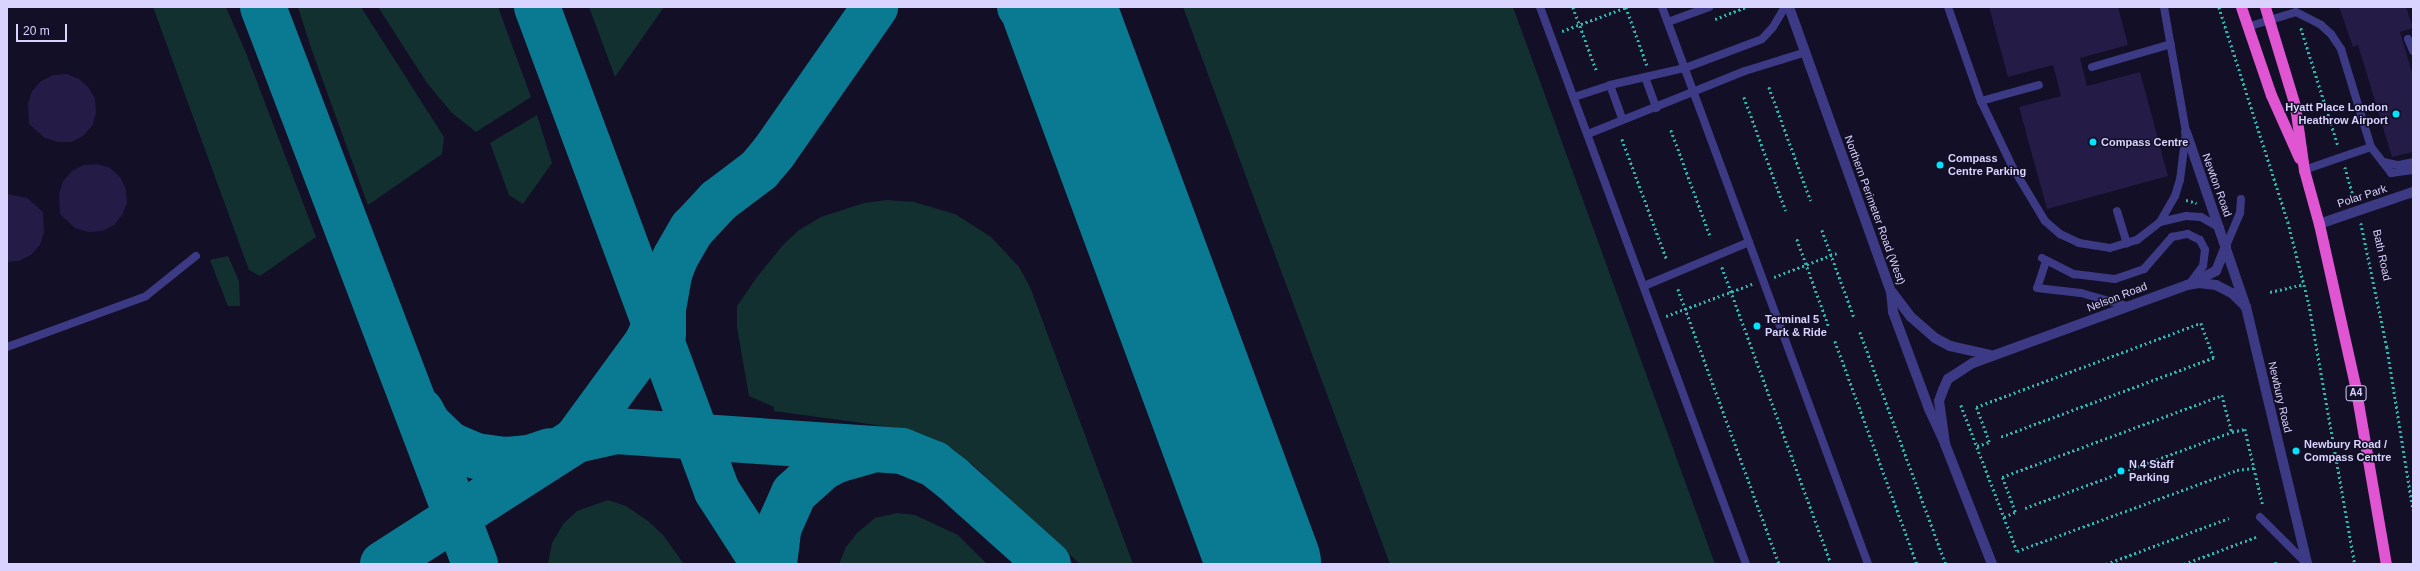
<!DOCTYPE html>
<html>
<head>
<meta charset="utf-8">
<style>
	body { margin:0 }
	#map { position:relative; width:2420px; height:571px; overflow:hidden; background:#130f26; font-family:Helvetica,sans-serif }
	div>[style] { position:absolute }
	[style*='--x'] { left:calc(var(--x)*1px); top:calc(var(--y)*1px); width:calc(var(--w)*1px); rotate:calc(var(--a)*1deg) }
	.green>* { inset:0; background:#12302f }
	.taxiway>* { height:46px; margin:-23px; padding:0 23px; transform-origin:23px; border-radius:23px; background:#0a7a92 }
	.runway>* { height:114px; margin:-57px; padding:0 57px; transform-origin:57px; border-radius:57px; background:#0a7a92 }
	.building>* { inset:0; background:#241b47 }
	.path>* { height:2.5px; margin-top:-1.25px; transform-origin:0; background:repeating-linear-gradient(90deg,#2fb8b0 0 2px,transparent 0 5px) }
	.service>* { height:8px; margin:-4px; padding:0 4px; transform-origin:4px; border-radius:4px; background:#3d3a85 }
	.minor>* { height:10px; margin:-5px; padding:0 5px; transform-origin:5px; border-radius:5px; background:#3d3a85 }
	.tertiary>* { height:10px; margin:-5px; padding:0 5px; transform-origin:5px; border-radius:5px; background:#3d3a85 }
	.trunk>* { height:11px; margin:-5.5px; padding:0 5.5px; transform-origin:5.5px; border-radius:5.5px; background:#e055d1 }
	.dots>* { width:11px; height:11px; translate:-50% -50%; box-sizing:border-box; border:2px solid #130f26; border-radius:50% }
	span { translate:-50% -50%; white-space:nowrap; text-align:center; line-height:1.15; -webkit-text-stroke:3px #130f26; paint-order:stroke }
	.shield-label span { padding:1px 3px; background:#130f26; border:1px solid; border-radius:3px; -webkit-text-stroke-width:0 }
	.shield-label { font-size:10px; color:#d9d4ff; font-weight:700 }
	.poi-label { font-size:11px; color:#d9d4ff; font-weight:700 }
	.right { translate:-100% -50%; text-align:right }
	.left { translate:0 -50%; text-align:left }
	.street-label { font-size:11px; color:#d9d4ff }
	.frame { position:absolute; inset:0; border:8px solid #d9d4ff; pointer-events:none }
	.scale { position:absolute; left:16px; top:24px; width:51px; height:18px; box-sizing:border-box; border:2px solid #d9d4ff; border-top:0; padding-left:5px; font-size:12px; line-height:14px; white-space:nowrap; color:#d9d4ff; -webkit-text-stroke:3px #130f26; paint-order:stroke }
</style>
</head>
<body>
<div id="map">
	<div class="green">
		<i style="clip-path:polygon(153px 7px,226px 7px,246px 53px,316px 237px,260px 276px,249px 270px)"></i>
		<i style="clip-path:polygon(298px 7px,361px 7px,444px 137px,442px 154px,368px 205px,311px 48px)"></i>
		<i style="clip-path:polygon(378px 7px,498px 7px,531px 97px,476px 132px,452px 113px,427px 83px)"></i>
		<i style="clip-path:polygon(589px 7px,664px 7px,615px 77px)"></i>
		<i style="clip-path:polygon(1183px 7px,1513px 7px,1715px 564px,1390px 564px)"></i>
		<i style="clip-path:polygon(537px 115px,552px 163px,523px 204px,509px 195px,490px 143px)"></i>
		<i style="clip-path:polygon(887px 200px,914px 202px,955px 214px,991px 237px,1019px 267px,1030px 287px,1133px 564px,1080px 564px,972px 464px,933px 439px,905px 429px,774px 411px,774px 407px,749px 396px,737px 327px,737px 306px,757px 277px,783px 245px,799px 230px,821px 217px,864px 203px)"></i>
		<i style="clip-path:polygon(228px 256px,239px 281px,240px 306px,228px 306px,210px 260px)"></i>
		<i style="clip-path:polygon(608px 500px,626px 506px,648px 521px,663px 535px,684px 564px,548px 564px,552px 543px,564px 523px,577px 511px)"></i>
		<i style="clip-path:polygon(897px 513px,915px 515px,958px 535px,987px 564px,839px 564px,846px 547px,857px 533px,875px 518px)"></i>
	</div>
	<div class="taxiway">
		<i style="--x:263;--y:7;--w:596;--a:69.16"></i>
		<i style="--x:537;--y:7;--w:516;--a:69.6"></i>
		<i style="--x:717;--y:491;--w:87;--a:57.2"></i>
		<i style="--x:1020;--y:7;--w:29;--a:38"></i>
		<i style="--x:1043;--y:25;--w:60;--a:49.1"></i>
		<i style="--x:663;--y:335;--w:26;--a:-90"></i>
		<i style="--x:663;--y:309;--w:36;--a:-80"></i>
		<i style="--x:669;--y:274;--w:17;--a:-69"></i>
		<i style="--x:675;--y:258;--w:34;--a:-60"></i>
		<i style="--x:692;--y:229;--w:38;--a:-47"></i>
		<i style="--x:718;--y:201;--w:51;--a:-37.1"></i>
		<i style="--x:759;--y:170;--w:23;--a:-50"></i>
		<i style="--x:774;--y:152;--w:177;--a:-55.1"></i>
		<i style="--x:421;--y:411;--w:15;--a:62"></i>
		<i style="--x:428;--y:424;--w:30;--a:44"></i>
		<i style="--x:450;--y:445;--w:28;--a:23"></i>
		<i style="--x:476;--y:456;--w:29;--a:8"></i>
		<i style="--x:505;--y:460;--w:24;--a:-5"></i>
		<i style="--x:529;--y:458;--w:22;--a:-18"></i>
		<i style="--x:576;--y:440;--w:41;--a:-12.7"></i>
		<i style="--x:616;--y:431;--w:287;--a:4"></i>
		<i style="--x:902;--y:451;--w:35;--a:22"></i>
		<i style="--x:934;--y:464;--w:23;--a:38"></i>
		<i style="--x:952;--y:478;--w:129;--a:41.9"></i>
		<i style="--x:383;--y:564;--w:229;--a:-32.7"></i>
		<i style="--x:576;--y:440;--w:120;--a:-53.8"></i>
		<i style="--x:647;--y:343;--w:38;--a:-65"></i>
		<i style="--x:774;--y:564;--w:35;--a:-83"></i>
		<i style="--x:778;--y:529;--w:39;--a:-66"></i>
		<i style="--x:794;--y:493;--w:39;--a:-42"></i>
		<i style="--x:823;--y:467;--w:16;--a:-27"></i>
		<i style="--x:837;--y:460;--w:33;--a:-16"></i>
	</div>
	<div class="runway">
		<i style="--x:1058;--y:7;--w:594;--a:69.7"></i>
	</div>
	<div class="building">
		<i style="clip-path:polygon(1989px 7px,2118px 7px,2128px 45px,2080px 58px,2087px 86px,2140px 72px,2168px 176px,2047px 209px,2019px 107px,2061px 96px,2053px 65px,2008px 77px)"></i>
		<i style="clip-path:polygon(2339px 7px,2406px 7px,2413px 28px,2400px 32px,2413px 76px,2413px 152px,2392px 157px,2358px 45px,2353px 47px)"></i>
		<i style="clip-path:polygon(67px 74px,79px 79px,89px 88px,95px 99px,96px 113px,92px 126px,83px 136px,71px 142px,58px 142px,45px 138px,29px 124px,28px 104px,32px 91px,41px 81px,53px 75px)"></i>
		<i style="clip-path:polygon(97px 164px,110px 168px,120px 177px,126px 189px,127px 203px,122px 215px,114px 225px,102px 231px,88px 232px,75px 228px,60px 214px,59px 194px,63px 181px,72px 171px,84px 165px)"></i>
		<i style="clip-path:polygon(7px 194px,27px 198px,43px 212px,44px 232px,40px 245px,31px 255px,19px 261px,7px 262px)"></i>
	</div>
	<div class="path">
		<i style="--x:1573;--y:7;--w:69;--a:69.7"></i>
		<i style="--x:1626;--y:7;--w:62;--a:70.1"></i>
		<i style="--x:2219;--y:7;--w:226;--a:72.2"></i>
		<i style="--x:2288;--y:222;--w:85;--a:75.6"></i>
		<i style="--x:2309;--y:304;--w:264;--a:80"></i>
		<i style="--x:1715;--y:19;--w:33;--a:-21"></i>
		<i style="--x:2301;--y:28;--w:123;--a:72.5"></i>
		<i style="--x:1562;--y:31;--w:69;--a:-20.3"></i>
		<i style="--x:1769;--y:87;--w:121;--a:69.8"></i>
		<i style="--x:1744;--y:97;--w:121;--a:69.8"></i>
		<i style="--x:1671;--y:130;--w:115;--a:69.7"></i>
		<i style="--x:1622;--y:139;--w:129;--a:69.6"></i>
		<i style="--x:2345;--y:167;--w:33;--a:74"></i>
		<i style="--x:2186;--y:200;--w:11;--a:15"></i>
		<i style="--x:2361;--y:223;--w:127;--a:78.2"></i>
		<i style="--x:2387;--y:347;--w:165;--a:80.9"></i>
		<i style="--x:1822;--y:230;--w:93;--a:69.8"></i>
		<i style="--x:1797;--y:239;--w:94;--a:70"></i>
		<i style="--x:1722;--y:267;--w:316;--a:69.8"></i>
		<i style="--x:1774;--y:277;--w:67;--a:-20.9"></i>
		<i style="--x:1678;--y:289;--w:293;--a:69.8"></i>
		<i style="--x:2270;--y:292;--w:35;--a:-13"></i>
		<i style="--x:1666;--y:316;--w:92;--a:-20.4"></i>
		<i style="--x:1860;--y:332;--w:247;--a:69.7"></i>
		<i style="--x:1835;--y:341;--w:238;--a:69.8"></i>
		<i style="--x:1961;--y:405;--w:156;--a:69"></i>
		<i style="--x:2017;--y:551;--w:234;--a:-20.2"></i>
		<i style="--x:2237;--y:470;--w:17;--a:-7"></i>
		<i style="--x:1977;--y:446;--w:13;--a:-18"></i>
		<i style="--x:1989;--y:442;--w:37;--a:-110"></i>
		<i style="--x:1976;--y:407;--w:240;--a:-20.5"></i>
		<i style="--x:2201;--y:323;--w:37;--a:70"></i>
		<i style="--x:2214;--y:358;--w:229;--a:159.6"></i>
		<i style="--x:2025;--y:508;--w:221;--a:-20.2"></i>
		<i style="--x:2004;--y:517;--w:12;--a:-24"></i>
		<i style="--x:2015;--y:512;--w:37;--a:-110"></i>
		<i style="--x:2002;--y:477;--w:235;--a:-20.4"></i>
		<i style="--x:2222;--y:395;--w:38;--a:75"></i>
		<i style="--x:2232;--y:432;--w:13;--a:-13"></i>
		<i style="--x:2245;--y:429;--w:79;--a:76.8"></i>
		<i style="--x:2276;--y:562;--w:2;--a:90"></i>
		<i style="--x:2106;--y:564;--w:131;--a:-20.5"></i>
		<i style="--x:2184;--y:564;--w:77;--a:-20.6"></i>
	</div>
	<div class="service">
		<i style="--x:1540;--y:7;--w:594;--a:69.7"></i>
		<i style="--x:1662;--y:7;--w:594;--a:69.7"></i>
		<i style="--x:1948;--y:7;--w:100;--a:70.7"></i>
		<i style="--x:1981;--y:101;--w:74;--a:64.5"></i>
		<i style="--x:2013;--y:168;--w:62;--a:58.9"></i>
		<i style="--x:2045;--y:221;--w:20;--a:41"></i>
		<i style="--x:2060;--y:234;--w:21;--a:25"></i>
		<i style="--x:2079;--y:243;--w:31;--a:9"></i>
		<i style="--x:2110;--y:248;--w:28;--a:-17"></i>
		<i style="--x:2137;--y:240;--w:29;--a:-38"></i>
		<i style="--x:2160;--y:222;--w:30;--a:-60"></i>
		<i style="--x:2175;--y:196;--w:17;--a:-73"></i>
		<i style="--x:2180;--y:180;--w:48;--a:-82.9"></i>
		<i style="--x:2186;--y:132;--w:127;--a:-100"></i>
		<i style="--x:1668;--y:22;--w:44;--a:-20.1"></i>
		<i style="--x:2247;--y:27;--w:51;--a:-17"></i>
		<i style="--x:2296;--y:12;--w:28;--a:27"></i>
		<i style="--x:2321;--y:25;--w:13;--a:42"></i>
		<i style="--x:2331;--y:34;--w:18;--a:56"></i>
		<i style="--x:2341;--y:49;--w:102;--a:73"></i>
		<i style="--x:2371;--y:147;--w:71;--a:161.1"></i>
		<i style="--x:2408;--y:39;--w:13;--a:67"></i>
		<i style="--x:2092;--y:67;--w:82;--a:-16.2"></i>
		<i style="--x:1645;--y:77;--w:33;--a:70"></i>
		<i style="--x:1610;--y:85;--w:37;--a:70"></i>
		<i style="--x:1574;--y:97;--w:38;--a:-18"></i>
		<i style="--x:1610;--y:85;--w:77;--a:-12.8"></i>
		<i style="--x:1685;--y:68;--w:82;--a:-20.6"></i>
		<i style="--x:1762;--y:39;--w:16;--a:-47"></i>
		<i style="--x:1773;--y:27;--w:23;--a:-59"></i>
		<i style="--x:1981;--y:101;--w:60;--a:-15.4"></i>
		<i style="--x:1588;--y:134;--w:169;--a:-21.9"></i>
		<i style="--x:1745;--y:71;--w:64;--a:-17.3"></i>
		<i style="--x:2371;--y:147;--w:33;--a:52"></i>
		<i style="--x:2391;--y:173;--w:22;--a:-8"></i>
		<i style="--x:2383;--y:162;--w:16;--a:11"></i>
		<i style="--x:2399;--y:165;--w:14;--a:-12"></i>
		<i style="--x:2117;--y:211;--w:34;--a:73"></i>
		<i style="--x:2160;--y:222;--w:27;--a:-13"></i>
		<i style="--x:2186;--y:216;--w:15;--a:4"></i>
		<i style="--x:2201;--y:217;--w:22;--a:30"></i>
		<i style="--x:2226;--y:246;--w:36;--a:-67"></i>
		<i style="--x:2240;--y:213;--w:14;--a:-86"></i>
		<i style="--x:2042;--y:258;--w:36;--a:27"></i>
		<i style="--x:2074;--y:274;--w:41;--a:7"></i>
		<i style="--x:2115;--y:279;--w:31;--a:-19"></i>
		<i style="--x:2144;--y:269;--w:43;--a:-48.8"></i>
		<i style="--x:2172;--y:237;--w:16;--a:-11"></i>
		<i style="--x:2188;--y:234;--w:13;--a:27"></i>
		<i style="--x:2200;--y:240;--w:11;--a:63"></i>
		<i style="--x:2205;--y:250;--w:16;--a:97"></i>
		<i style="--x:2203;--y:266;--w:20;--a:127"></i>
		<i style="--x:2046;--y:261;--w:28;--a:108"></i>
		<i style="--x:2037;--y:288;--w:44;--a:6.5"></i>
		<i style="--x:2081;--y:293;--w:48;--a:15.8"></i>
		<i style="--x:1644;--y:286;--w:114;--a:-22.7"></i>
		<i style="--x:7;--y:347;--w:148;--a:-20.1"></i>
		<i style="--x:146;--y:296;--w:64;--a:-38.7"></i>
		<i style="--x:2260;--y:517;--w:66;--a:45"></i>
	</div>
	<div class="minor">
		<i style="--x:2186;--y:132;--w:185;--a:71.1"></i>
		<i style="--x:2319;--y:224;--w:99;--a:-18.8"></i>
		<i style="--x:2192;--y:283;--w:27;--a:-27"></i>
		<i style="--x:2216;--y:271;--w:27;--a:-68"></i>
	</div>
	<div class="tertiary">
		<i style="--x:1789;--y:7;--w:303;--a:70.3"></i>
		<i style="--x:1891;--y:292;--w:20;--a:84"></i>
		<i style="--x:1893;--y:312;--w:103;--a:69.6"></i>
		<i style="--x:1929;--y:409;--w:38;--a:65"></i>
		<i style="--x:1945;--y:444;--w:129;--a:68.6"></i>
		<i style="--x:1892;--y:292;--w:31;--a:53"></i>
		<i style="--x:1911;--y:317;--w:32;--a:41"></i>
		<i style="--x:1935;--y:338;--w:17;--a:28"></i>
		<i style="--x:1950;--y:346;--w:42;--a:12.4"></i>
		<i style="--x:1945;--y:444;--w:43;--a:-97.9"></i>
		<i style="--x:1939;--y:401;--w:12;--a:-70"></i>
		<i style="--x:1943;--y:390;--w:12;--a:-66"></i>
		<i style="--x:1948;--y:379;--w:30;--a:-33"></i>
		<i style="--x:1973;--y:363;--w:228;--a:-20"></i>
		<i style="--x:2187;--y:285;--w:12;--a:-9"></i>
		<i style="--x:2199;--y:283;--w:17;--a:7"></i>
		<i style="--x:2216;--y:285;--w:18;--a:27"></i>
		<i style="--x:2232;--y:293;--w:20;--a:45"></i>
		<i style="--x:2246;--y:307;--w:264;--a:76.6"></i>
	</div>
	<div class="trunk">
		<i style="--x:2241;--y:7;--w:93;--a:71.2"></i>
		<i style="--x:2271;--y:95;--w:69;--a:66"></i>
		<i style="--x:2265;--y:7;--w:103;--a:73.1"></i>
		<i style="--x:2295;--y:106;--w:65;--a:82"></i>
		<i style="--x:2304;--y:170;--w:56;--a:74.5"></i>
		<i style="--x:2319;--y:224;--w:165;--a:77.4"></i>
		<i style="--x:2355;--y:385;--w:182;--a:80.2"></i>
	</div>
	<div class="dots">
		<i style="left:2396px;top:114px;background:#00e5ff"></i>
		<i style="left:2093px;top:142px;background:#00e5ff"></i>
		<i style="left:1940px;top:165px;background:#00e5ff"></i>
		<i style="left:1757px;top:326px;background:#00e5ff"></i>
		<i style="left:2296px;top:451px;background:#00e5ff"></i>
		<i style="left:2121px;top:471px;background:#00e5ff"></i>
	</div>
	<div class="shield-label">
		<span style="left:2356px;top:393px">A4</span>
	</div>
	<div class="poi-label">
		<span class="right" style="left:2388px;top:114px">Hyatt Place London<br>Heathrow Airport</span>
		<span class="left" style="left:2101px;top:142px">Compass Centre</span>
		<span class="left" style="left:1948px;top:165px">Compass<br>Centre Parking</span>
		<span class="left" style="left:1765px;top:326px">Terminal 5<br>Park &amp; Ride</span>
		<span class="left" style="left:2304px;top:451px">Newbury Road /<br>Compass Centre</span>
		<span class="left" style="left:2129px;top:471px">N 4 Staff<br>Parking</span>
	</div>
	<div class="street-label">
		<span style="left:2217px;top:185px;rotate:70deg">Newton Road</span>
		<span style="left:2362px;top:196px;rotate:-18deg">Polar Park</span>
		<span style="left:1875px;top:210px;rotate:70deg">Northern Perimeter Road (West)</span>
		<span style="left:2382px;top:255px;rotate:78deg">Bath Road</span>
		<span style="left:2117px;top:297px;rotate:-21deg">Nelson Road</span>
		<span style="left:2280px;top:397px;rotate:77deg">Newbury Road</span>
	</div>
	<div class="frame"></div>
	<div class="scale">20 m</div>
</div>
</body>
</html>
